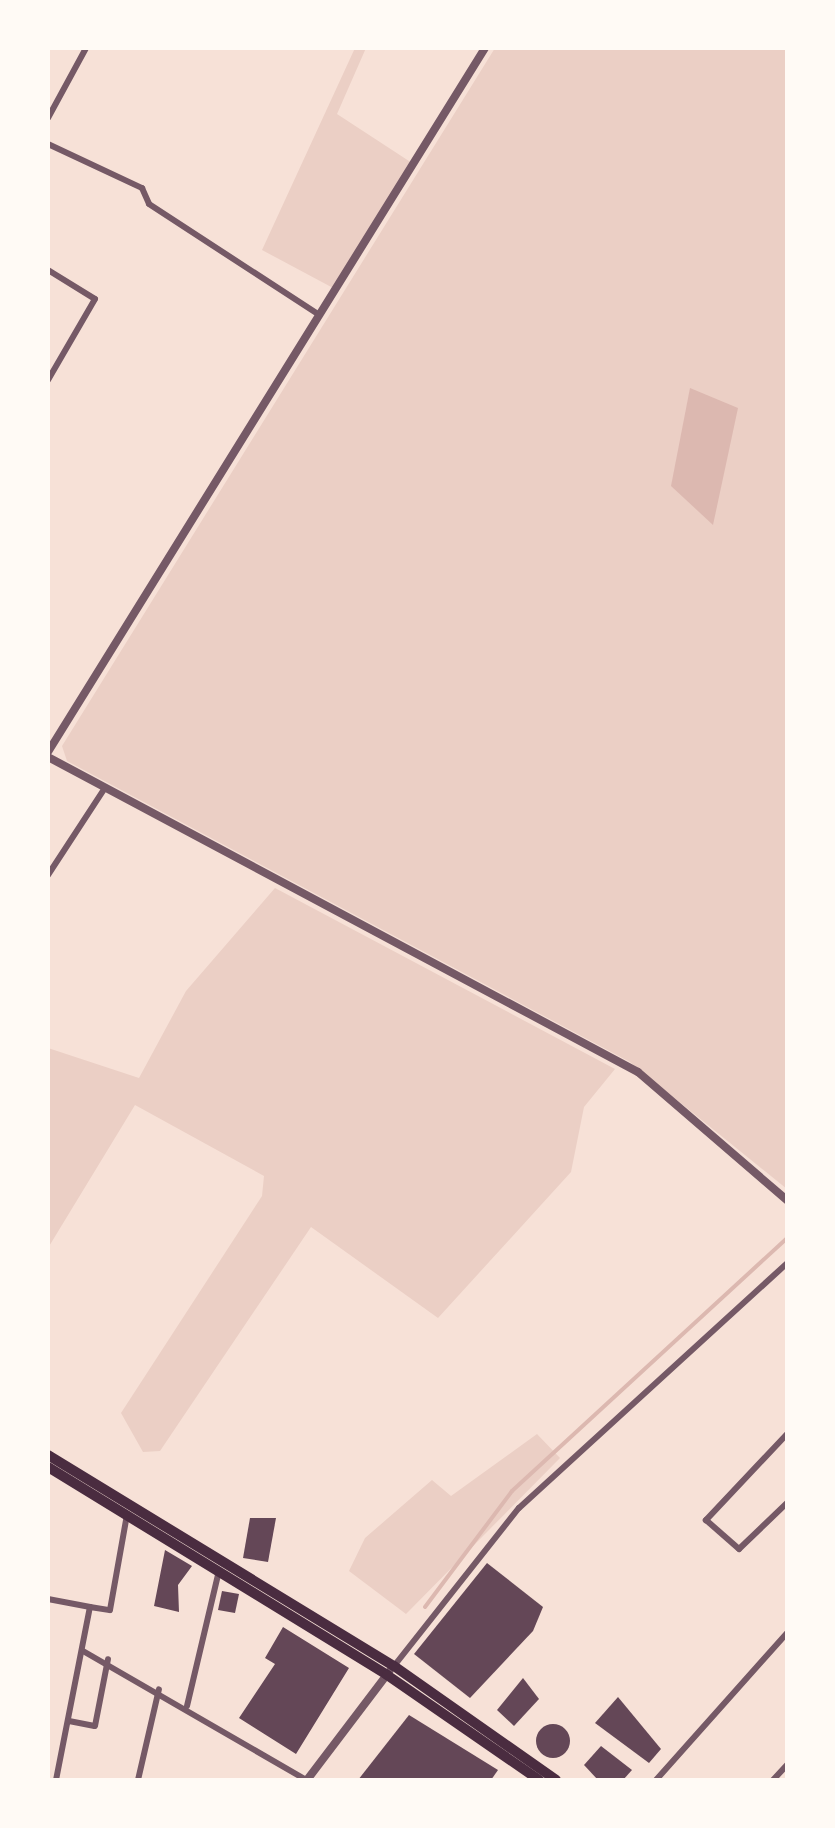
<!DOCTYPE html>
<html>
<head>
<meta charset="utf-8">
<style>
	body { margin:0 }
	#map { position:relative; width:835px; height:1828px; overflow:hidden; background:#f7e1d7; font-family:"Varela Round",sans-serif }
	div>[style] { position:absolute }
	[style*='--x'] { left:calc(var(--x)*1px); top:calc(var(--y)*1px); width:calc(var(--w)*1px); rotate:calc(var(--a)*1deg) }
	.green>* { inset:0; background:#ebcfc5 }
	.water>* { inset:0; background:#dcb8b0 }
	.stream>* { height:4px; margin:-2px; padding:0 2px; transform-origin:2px; border-radius:2px; background:#dcb8b0 }
	.building>* { inset:0; background:#644757 }
	.round { border-radius:50% }
	.minor>* { height:6px; margin:-3px; padding:0 3px; transform-origin:3px; border-radius:3px; background:#755966 }
	.tertiary>* { height:8px; margin:-4px; padding:0 4px; transform-origin:4px; border-radius:4px; background:#755966 }
	.trunk>* { height:10px; margin:-5px; padding:0 5px; transform-origin:5px; border-radius:5px; background:#4a2c40 }
	span { translate:-50% -50%; white-space:nowrap; text-align:center; line-height:1.15; -webkit-text-stroke:8px #fffaf5; paint-order:stroke }
	.frame { position:absolute; inset:0; border:50px solid #fffaf5; pointer-events:none }
</style>
</head>
<body>
<div id="map">
	<div class="green">
		<i style="clip-path:polygon(355px 48px,366px 48px,337px 114px,412px 163px,335px 289px,262px 250px)"></i>
		<i style="clip-path:polygon(495px 48px,787px 48px,787px 1189px,630px 1062px,67px 761px,62px 746px)"></i>
		<i style="clip-path:polygon(275px 888px,615px 1069px,584px 1107px,571px 1172px,438px 1318px,311px 1227px,160px 1451px,143px 1452px,121px 1413px,262px 1196px,264px 1176px,135px 1105px,48px 1248px,48px 1048px,139px 1078px,186px 991px)"></i>
		<i style="clip-path:polygon(537px 1434px,560px 1458px,406px 1614px,349px 1571px,365px 1538px,432px 1480px,451px 1496px)"></i>
	</div>
	<div class="water">
		<i style="clip-path:polygon(690px 388px,738px 408px,713px 525px,671px 486px)"></i>
	</div>
	<div class="stream">
		<i style="--x:425;--y:1607;--w:145;--a:-53.1"></i>
		<i style="--x:512;--y:1491;--w:375;--a:-42.6"></i>
	</div>
	<div class="building">
		<i style="clip-path:polygon(250px 1518px,276px 1518px,268px 1562px,243px 1558px)"></i>
		<i style="clip-path:polygon(165px 1550px,192px 1566px,178px 1585px,179px 1612px,154px 1606px)"></i>
		<i style="clip-path:polygon(487px 1563px,543px 1607px,533px 1631px,470px 1698px,414px 1654px)"></i>
		<i style="clip-path:polygon(222px 1591px,239px 1594px,235px 1613px,218px 1610px)"></i>
		<i style="clip-path:polygon(283px 1627px,349px 1668px,296px 1754px,239px 1718px,275px 1664px,265px 1658px)"></i>
		<i style="clip-path:polygon(523px 1678px,539px 1699px,514px 1726px,497px 1710px)"></i>
		<i style="clip-path:polygon(618px 1697px,661px 1749px,649px 1763px,595px 1723px)"></i>
		<i style="clip-path:polygon(409px 1715px,498px 1770px,491px 1780px,358px 1780px)"></i>
		<i class="round" style="left:536px;top:1724px;width:34px;height:34px"></i>
		<i style="clip-path:polygon(601px 1746px,632px 1770px,623px 1780px,598px 1780px,584px 1765px)"></i>
	</div>
	<div class="minor">
		<i style="--x:48;--y:118;--w:80;--a:-61.5"></i>
		<i style="--x:48;--y:144;--w:104;--a:25.1"></i>
		<i style="--x:142;--y:188;--w:17;--a:66"></i>
		<i style="--x:149;--y:204;--w:203;--a:33.1"></i>
		<i style="--x:48;--y:270;--w:55;--a:31.7"></i>
		<i style="--x:95;--y:299;--w:94;--a:120.1"></i>
		<i style="--x:48;--y:875;--w:104;--a:-56.8"></i>
		<i style="--x:788;--y:1433;--w:120;--a:133.3"></i>
		<i style="--x:706;--y:1520;--w:44;--a:41.3"></i>
		<i style="--x:739;--y:1549;--w:68;--a:-43.8"></i>
		<i style="--x:48;--y:1599;--w:43;--a:10.8"></i>
		<i style="--x:83;--y:1651;--w:258;--a:30"></i>
		<i style="--x:394;--y:1666;--w:201;--a:-51.7"></i>
		<i style="--x:519;--y:1508;--w:365;--a:-42.4"></i>
		<i style="--x:187;--y:1706;--w:139;--a:-76.7"></i>
		<i style="--x:69;--y:1721;--w:26;--a:11"></i>
		<i style="--x:95;--y:1726;--w:68;--a:-79"></i>
		<i style="--x:56;--y:1780;--w:176;--a:-78.9"></i>
		<i style="--x:90;--y:1607;--w:20;--a:9"></i>
		<i style="--x:110;--y:1610;--w:97;--a:-79.9"></i>
		<i style="--x:138;--y:1780;--w:93;--a:-77"></i>
		<i style="--x:656;--y:1780;--w:198;--a:-48.3"></i>
		<i style="--x:773;--y:1780;--w:22;--a:-47"></i>
	</div>
	<div class="tertiary">
		<i style="--x:48;--y:752;--w:829;--a:-58.17"></i>
		<i style="--x:48;--y:757;--w:669;--a:28.1"></i>
		<i style="--x:638;--y:1072;--w:198;--a:40.7"></i>
		<i style="--x:307;--y:1780;--w:136;--a:-52.8"></i>
	</div>
	<div class="trunk">
		<i style="--x:48;--y:1455;--w:405;--a:31.4"></i>
		<i style="--x:394;--y:1666;--w:198;--a:35.1"></i>
		<i style="--x:48;--y:1467;--w:398;--a:31.5"></i>
		<i style="--x:387;--y:1675;--w:185;--a:34.6"></i>
	</div>
	<div class="frame"></div>
</div>
</body>
</html>
